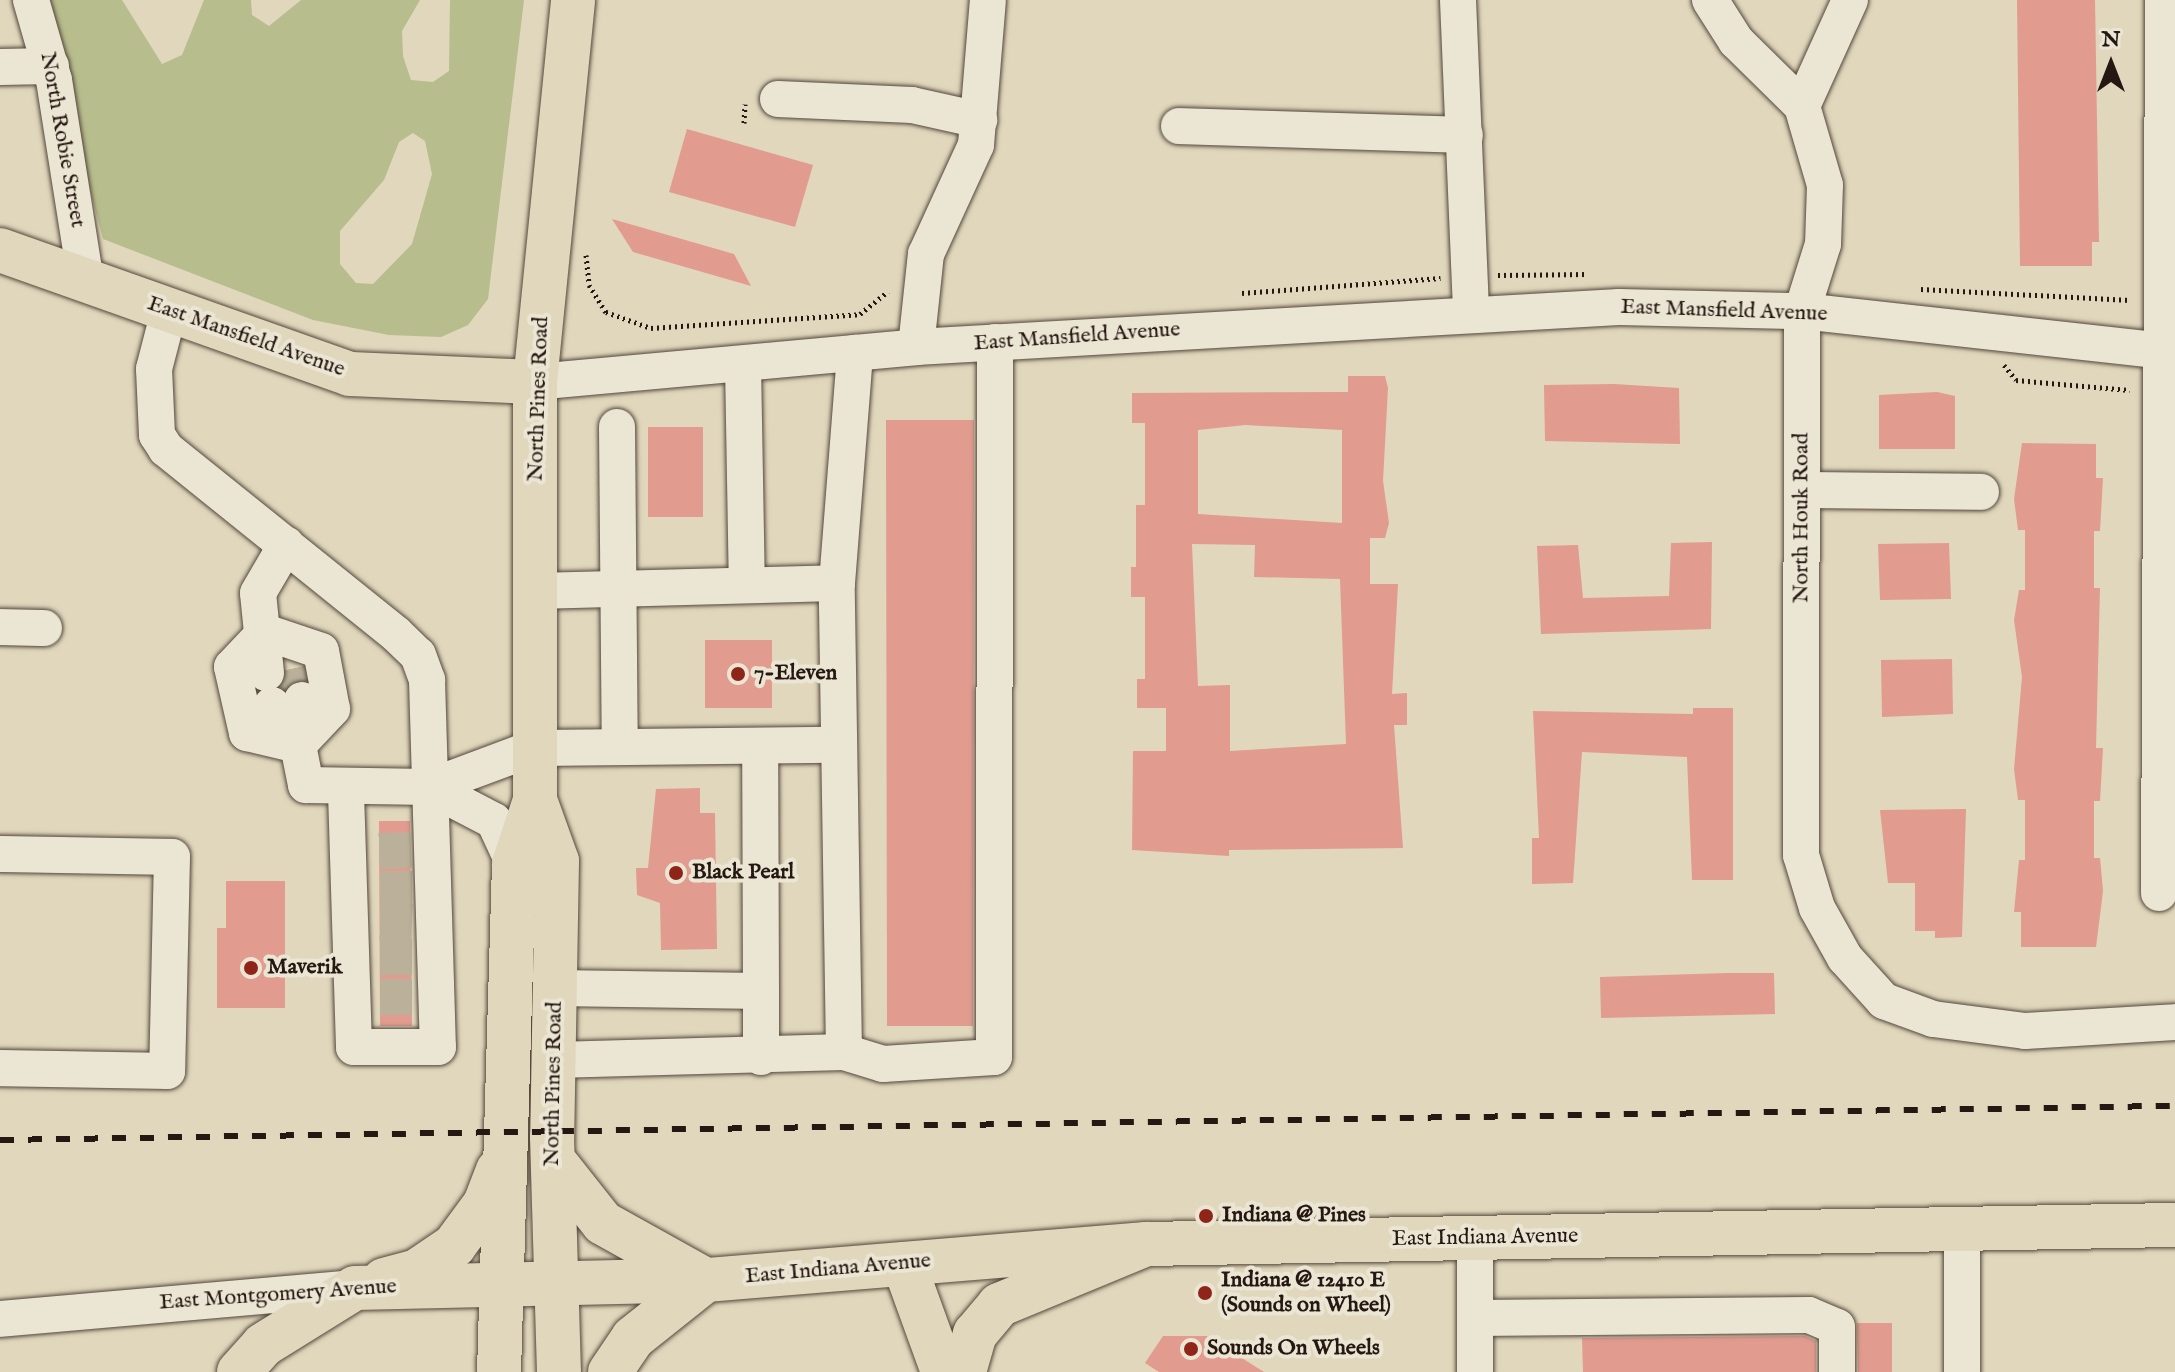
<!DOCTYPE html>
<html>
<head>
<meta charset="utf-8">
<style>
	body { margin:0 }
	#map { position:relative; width:2175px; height:1372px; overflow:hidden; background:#e0d7bc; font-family:"IM FELL English",serif }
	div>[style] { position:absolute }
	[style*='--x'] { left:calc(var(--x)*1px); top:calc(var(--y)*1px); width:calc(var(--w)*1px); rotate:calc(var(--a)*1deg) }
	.green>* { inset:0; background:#b7bd8d }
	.building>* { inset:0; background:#e19b8f }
	.minor-tunnel>* { height:36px; margin-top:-18px; transform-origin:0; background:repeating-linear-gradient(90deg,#bbb19a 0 36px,transparent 0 54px) }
	.path>* { height:5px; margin-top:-2.5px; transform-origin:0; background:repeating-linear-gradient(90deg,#251711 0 2px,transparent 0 6px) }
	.roads { filter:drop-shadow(0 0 2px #54473c) drop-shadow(0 0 2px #54473c) }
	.minor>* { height:36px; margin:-18px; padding:0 18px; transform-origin:18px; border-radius:18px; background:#ebe5d3 }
	.major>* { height:44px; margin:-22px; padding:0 22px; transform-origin:22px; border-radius:22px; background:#e0d7bc }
	.highway>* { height:44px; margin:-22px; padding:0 22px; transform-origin:22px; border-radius:22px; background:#e0d7bc }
	.rail>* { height:6px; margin-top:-3px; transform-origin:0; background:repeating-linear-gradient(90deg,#251711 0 14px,transparent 0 28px) }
	.dots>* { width:22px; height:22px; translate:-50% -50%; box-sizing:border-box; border:4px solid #ebe5d3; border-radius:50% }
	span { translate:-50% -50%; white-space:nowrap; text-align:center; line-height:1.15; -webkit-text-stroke:8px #ebe5d3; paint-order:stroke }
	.street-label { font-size:22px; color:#251711 }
	.poi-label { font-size:22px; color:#251711; font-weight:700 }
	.left { translate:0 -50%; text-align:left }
	.north { position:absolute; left:2071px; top:24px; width:80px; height:80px; -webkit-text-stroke:6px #ebe5d3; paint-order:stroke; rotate:0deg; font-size:22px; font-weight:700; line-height:32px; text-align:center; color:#251711 }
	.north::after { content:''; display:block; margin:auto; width:28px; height:36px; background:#251711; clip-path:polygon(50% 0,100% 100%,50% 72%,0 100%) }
</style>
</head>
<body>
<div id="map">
	<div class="green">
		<i style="clip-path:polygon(evenodd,40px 0,122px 0,162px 64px,182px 55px,204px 0,251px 0,252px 15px,269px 26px,301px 0,420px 0,402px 31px,403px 56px,411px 80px,433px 82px,449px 71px,450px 0,524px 0,488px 299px,468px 325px,441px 337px,389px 335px,313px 320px,103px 239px,40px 0,413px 133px,425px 141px,432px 174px,412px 244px,373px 284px,356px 283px,340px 264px,340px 231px,384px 180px,399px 142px,413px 133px)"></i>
	</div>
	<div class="building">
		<i style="clip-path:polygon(2017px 0,2095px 0,2099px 242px,2092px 242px,2092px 266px,2020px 266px)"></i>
		<i style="clip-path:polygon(687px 129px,813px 165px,795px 227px,669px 192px)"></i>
		<i style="clip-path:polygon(612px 219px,734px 254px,751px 286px,633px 252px)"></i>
		<i style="clip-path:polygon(evenodd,1348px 376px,1385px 376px,1388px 388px,1383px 481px,1389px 523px,1385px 538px,1370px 538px,1370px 584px,1398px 584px,1392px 694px,1407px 693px,1407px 725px,1394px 725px,1403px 848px,1229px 850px,1229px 856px,1132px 850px,1133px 751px,1166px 751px,1166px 708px,1137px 708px,1137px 679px,1145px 679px,1145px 597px,1131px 597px,1131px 567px,1136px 567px,1136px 505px,1145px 505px,1145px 423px,1132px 423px,1132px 393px,1348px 392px,1348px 376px,1245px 425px,1342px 430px,1342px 523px,1198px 514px,1198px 430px,1245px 425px,1348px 376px,1192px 544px,1255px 545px,1254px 577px,1340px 579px,1346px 744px,1230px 751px,1230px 685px,1198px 686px,1192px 544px)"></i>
		<i style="clip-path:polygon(1614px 384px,1679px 388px,1680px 444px,1545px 441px,1544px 385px)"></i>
		<i style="clip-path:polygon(1937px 392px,1955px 396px,1955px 449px,1879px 449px,1879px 395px)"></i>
		<i style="clip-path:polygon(886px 420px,974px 420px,973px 1026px,887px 1026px)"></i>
		<i style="clip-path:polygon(648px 427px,703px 427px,703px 517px,648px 517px)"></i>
		<i style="clip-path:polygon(2022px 443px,2096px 444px,2096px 478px,2103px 478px,2100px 531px,2094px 531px,2094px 588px,2100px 588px,2096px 748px,2103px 748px,2100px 801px,2094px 801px,2094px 858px,2100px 858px,2103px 891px,2096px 947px,2021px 947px,2021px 912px,2014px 912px,2019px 860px,2025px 860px,2025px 800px,2018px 800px,2014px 769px,2022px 677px,2014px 620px,2019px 590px,2025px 590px,2025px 530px,2018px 530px,2014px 499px)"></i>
		<i style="clip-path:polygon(1712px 542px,1711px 629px,1541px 634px,1537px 546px,1578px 545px,1583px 598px,1669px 596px,1671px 543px)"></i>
		<i style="clip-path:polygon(1949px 543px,1951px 599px,1880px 600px,1878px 544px)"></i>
		<i style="clip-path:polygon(705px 640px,772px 640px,772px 708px,705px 708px)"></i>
		<i style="clip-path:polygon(1952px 659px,1953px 714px,1882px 717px,1881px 660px)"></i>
		<i style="clip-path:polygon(1693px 708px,1733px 708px,1733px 880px,1692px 880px,1687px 757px,1582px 752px,1573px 883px,1532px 884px,1532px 838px,1539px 838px,1533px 711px,1693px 714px)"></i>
		<i style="clip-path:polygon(700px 788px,700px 813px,715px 813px,717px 949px,661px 950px,660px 903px,637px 895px,636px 868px,648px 868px,656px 789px)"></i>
		<i style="clip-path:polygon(1966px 809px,1962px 937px,1935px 938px,1935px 931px,1915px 931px,1915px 883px,1888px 883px,1880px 810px)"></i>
		<i style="clip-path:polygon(379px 821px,410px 821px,412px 1026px,380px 1026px)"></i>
		<i style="clip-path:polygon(226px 881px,285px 881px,285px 1008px,217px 1008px,217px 928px,226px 928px)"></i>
		<i style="clip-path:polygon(1727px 973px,1774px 973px,1775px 1014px,1601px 1018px,1600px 977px)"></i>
		<i style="clip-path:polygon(1857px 1323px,1892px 1323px,1892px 1372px,1858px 1372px)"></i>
		<i style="clip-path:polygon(1163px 1336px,1207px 1336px,1264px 1372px,1159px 1372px,1145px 1363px)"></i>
		<i style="clip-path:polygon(1805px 1336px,1816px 1341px,1816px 1372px,1583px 1372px,1582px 1338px)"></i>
	</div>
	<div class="minor-tunnel">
		<i style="--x:295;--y:668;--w:33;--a:78"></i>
		<i style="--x:379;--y:851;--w:32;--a:-2"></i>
		<i style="--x:380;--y:889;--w:32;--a:0"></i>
		<i style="--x:380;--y:921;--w:32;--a:2"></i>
		<i style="--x:380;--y:957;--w:32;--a:0"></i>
		<i style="--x:380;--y:997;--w:32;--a:0"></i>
	</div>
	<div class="path">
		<i style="--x:744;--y:123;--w:19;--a:-87"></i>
		<i style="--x:586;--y:255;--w:30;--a:84"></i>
		<i style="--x:589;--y:285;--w:32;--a:58"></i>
		<i style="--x:606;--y:312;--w:48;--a:19.6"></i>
		<i style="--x:651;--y:328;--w:209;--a:-3.8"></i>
		<i style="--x:860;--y:314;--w:36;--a:-39"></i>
		<i style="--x:1498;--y:275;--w:90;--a:-0.6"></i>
		<i style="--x:1921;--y:289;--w:209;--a:3"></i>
		<i style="--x:1242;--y:293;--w:199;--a:-4.3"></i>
		<i style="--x:2004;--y:365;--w:19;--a:51"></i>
		<i style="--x:2016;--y:380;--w:114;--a:5"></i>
	</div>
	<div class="roads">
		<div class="minor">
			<i style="--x:31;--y:0;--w:83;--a:74"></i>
			<i style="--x:54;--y:80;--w:204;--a:81"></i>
			<i style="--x:1458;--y:0;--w:313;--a:87.6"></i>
			<i style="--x:1710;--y:0;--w:49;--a:57.6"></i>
			<i style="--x:1736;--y:41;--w:93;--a:44.6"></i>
			<i style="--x:1802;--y:106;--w:82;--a:73.8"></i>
			<i style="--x:1825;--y:185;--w:59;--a:91.9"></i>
			<i style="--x:1823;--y:244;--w:70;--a:107.4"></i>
			<i style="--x:1802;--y:311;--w:544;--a:90.11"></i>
			<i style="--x:1801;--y:855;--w:55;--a:73.2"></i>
			<i style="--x:1817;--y:908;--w:57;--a:60.8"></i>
			<i style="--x:1845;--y:958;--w:58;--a:47.8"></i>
			<i style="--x:1884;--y:1001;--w:52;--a:20.2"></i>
			<i style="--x:1933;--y:1019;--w:93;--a:7.4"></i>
			<i style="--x:2025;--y:1031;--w:150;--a:-3.4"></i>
			<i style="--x:0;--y:67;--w:51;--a:-1.1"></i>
			<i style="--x:778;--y:99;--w:134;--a:2.6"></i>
			<i style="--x:912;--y:105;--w:69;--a:12.6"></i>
			<i style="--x:1802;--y:106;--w:116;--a:-65.6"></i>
			<i style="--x:1179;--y:126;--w:286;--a:1.8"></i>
			<i style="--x:169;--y:311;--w:60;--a:104.5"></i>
			<i style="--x:154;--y:369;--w:66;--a:87.4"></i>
			<i style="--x:157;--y:435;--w:17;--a:57"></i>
			<i style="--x:166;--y:449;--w:295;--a:38.8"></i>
			<i style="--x:396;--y:634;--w:30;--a:44"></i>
			<i style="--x:418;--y:655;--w:27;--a:70"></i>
			<i style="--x:427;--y:680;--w:367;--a:88.3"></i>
			<i style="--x:438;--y:1047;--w:84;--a:180"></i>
			<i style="--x:354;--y:1047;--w:261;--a:-91.8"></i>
			<i style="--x:916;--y:347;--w:94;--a:-83.9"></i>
			<i style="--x:926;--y:254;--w:120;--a:-65.4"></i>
			<i style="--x:976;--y:145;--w:145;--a:-85.3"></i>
			<i style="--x:743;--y:364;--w:221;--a:89"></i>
			<i style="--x:535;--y:382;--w:383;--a:-5.2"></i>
			<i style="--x:916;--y:347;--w:704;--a:-3.26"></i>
			<i style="--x:1619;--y:307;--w:183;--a:1.3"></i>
			<i style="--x:1802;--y:311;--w:375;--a:6.3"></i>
			<i style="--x:617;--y:427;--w:320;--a:89.5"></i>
			<i style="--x:1802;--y:490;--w:179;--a:0.6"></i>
			<i style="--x:535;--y:591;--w:302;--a:-1.5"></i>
			<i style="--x:0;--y:627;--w:44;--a:1.3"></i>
			<i style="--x:265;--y:632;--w:48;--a:133.3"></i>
			<i style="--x:232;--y:667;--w:68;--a:77.2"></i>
			<i style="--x:247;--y:733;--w:52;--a:13.2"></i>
			<i style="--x:265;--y:632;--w:59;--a:18.7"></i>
			<i style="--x:321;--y:651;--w:59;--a:79.3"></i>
			<i style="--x:332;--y:709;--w:50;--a:133.4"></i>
			<i style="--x:266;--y:673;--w:80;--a:-95.7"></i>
			<i style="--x:258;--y:593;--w:56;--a:-59.7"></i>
			<i style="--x:302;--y:700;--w:31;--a:83"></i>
			<i style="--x:306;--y:731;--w:16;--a:120"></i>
			<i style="--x:298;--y:745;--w:41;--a:78.7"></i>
			<i style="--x:306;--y:785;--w:123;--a:0.9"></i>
			<i style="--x:429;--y:787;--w:112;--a:-20.4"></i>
			<i style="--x:534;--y:748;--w:305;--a:-0.6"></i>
			<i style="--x:272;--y:705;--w:34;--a:76"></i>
			<i style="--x:280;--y:738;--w:19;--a:21"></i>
			<i style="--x:429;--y:787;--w:73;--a:27.6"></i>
			<i style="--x:494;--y:821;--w:47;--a:65.1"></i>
			<i style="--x:0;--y:854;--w:172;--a:1"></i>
			<i style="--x:172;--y:857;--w:214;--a:91.3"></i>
			<i style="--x:167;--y:1071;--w:167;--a:-179"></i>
			<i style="--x:2159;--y:893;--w:893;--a:-89.74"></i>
			<i style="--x:555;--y:988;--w:206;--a:0.8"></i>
			<i style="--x:761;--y:991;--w:245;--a:-90.2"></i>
			<i style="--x:761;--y:991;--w:66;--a:90"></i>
			<i style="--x:844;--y:1052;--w:469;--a:-90.9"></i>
			<i style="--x:837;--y:583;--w:231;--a:-85.5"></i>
			<i style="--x:555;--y:1060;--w:289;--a:-1.6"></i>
			<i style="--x:844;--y:1052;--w:41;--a:17.1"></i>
			<i style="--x:883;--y:1064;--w:111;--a:-3.6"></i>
			<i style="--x:994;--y:1057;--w:715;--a:-89.92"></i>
			<i style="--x:1475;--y:1238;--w:134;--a:90"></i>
			<i style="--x:1475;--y:1318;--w:334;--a:-0.5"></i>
			<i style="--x:1809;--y:1315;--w:30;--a:23"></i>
			<i style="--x:1837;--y:1327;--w:45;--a:90"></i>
			<i style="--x:0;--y:1319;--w:356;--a:-5"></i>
			<i style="--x:1962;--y:1372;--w:143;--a:-90"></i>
		</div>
		<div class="major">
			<i style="--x:0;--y:250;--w:371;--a:19.5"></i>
			<i style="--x:350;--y:374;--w:185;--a:2.5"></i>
			<i style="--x:535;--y:800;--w:65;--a:70.2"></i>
			<i style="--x:557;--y:861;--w:276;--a:91"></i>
			<i style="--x:552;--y:1137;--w:235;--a:88.3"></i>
			<i style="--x:553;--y:1160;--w:80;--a:51.6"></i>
			<i style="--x:603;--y:1223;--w:111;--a:29.1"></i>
			<i style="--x:384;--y:1280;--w:34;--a:-15"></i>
			<i style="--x:417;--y:1271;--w:45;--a:-34"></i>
			<i style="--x:454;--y:1246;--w:52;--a:-53.6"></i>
			<i style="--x:485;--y:1204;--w:36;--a:-69"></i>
			<i style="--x:355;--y:1288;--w:351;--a:-1.3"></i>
			<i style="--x:706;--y:1280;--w:441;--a:-4.7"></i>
			<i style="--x:1146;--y:1244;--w:1029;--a:-1.06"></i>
			<i style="--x:499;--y:1372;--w:508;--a:-88.31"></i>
			<i style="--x:514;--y:864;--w:67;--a:-71.8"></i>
			<i style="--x:535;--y:800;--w:418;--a:-90"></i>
			<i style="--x:535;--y:382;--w:384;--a:-84.3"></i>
			<i style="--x:610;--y:1372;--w:41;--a:-55.9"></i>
			<i style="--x:633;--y:1338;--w:93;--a:-38.5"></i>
		</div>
		<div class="highway">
			<i style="--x:904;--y:1264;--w:115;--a:70.1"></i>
			<i style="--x:239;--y:1372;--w:36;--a:-48"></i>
			<i style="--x:263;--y:1345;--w:108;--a:-31.8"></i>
			<i style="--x:964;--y:1372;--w:40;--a:-74"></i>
			<i style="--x:975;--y:1334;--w:38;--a:-50"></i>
			<i style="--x:999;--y:1305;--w:159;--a:-22.5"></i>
		</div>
	</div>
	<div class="rail">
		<i style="--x:0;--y:1140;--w:2175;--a:-0.9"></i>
	</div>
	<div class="dots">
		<i style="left:738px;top:674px;background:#8f2418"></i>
		<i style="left:676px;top:873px;background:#8f2418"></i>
		<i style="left:251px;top:968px;background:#8f2418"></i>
		<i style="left:1206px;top:1216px;background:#8f2418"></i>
		<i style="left:1205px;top:1293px;background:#8f2418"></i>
		<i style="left:1191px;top:1349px;background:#8f2418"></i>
	</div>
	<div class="street-label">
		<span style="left:62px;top:140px;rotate:80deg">North Robie Street</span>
		<span style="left:1724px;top:311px;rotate:2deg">East Mansfield Avenue</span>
		<span style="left:246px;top:337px;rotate:19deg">East Mansfield Avenue</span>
		<span style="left:1077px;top:337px;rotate:-4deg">East Mansfield Avenue</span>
		<span style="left:539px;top:399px;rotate:-88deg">North Pines Road</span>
		<span style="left:1802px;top:518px;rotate:-90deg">North Houk Road</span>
		<span style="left:554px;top:1084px;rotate:-89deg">North Pines Road</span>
		<span style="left:1485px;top:1238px;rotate:-1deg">East Indiana Avenue</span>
		<span style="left:838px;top:1269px;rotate:-5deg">East Indiana Avenue</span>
		<span style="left:278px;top:1295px;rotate:-4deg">East Montgomery Avenue</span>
	</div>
	<div class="poi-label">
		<span class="left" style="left:754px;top:674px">7-Eleven</span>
		<span class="left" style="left:692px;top:873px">Black Pearl</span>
		<span class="left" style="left:267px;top:968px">Maverik</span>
		<span class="left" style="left:1222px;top:1216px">Indiana @ Pines</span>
		<span class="left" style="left:1221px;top:1293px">Indiana @ 12410 E<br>(Sounds on Wheel)</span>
		<span class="left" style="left:1207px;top:1349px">Sounds On Wheels</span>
	</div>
	<div class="north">N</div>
</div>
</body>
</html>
